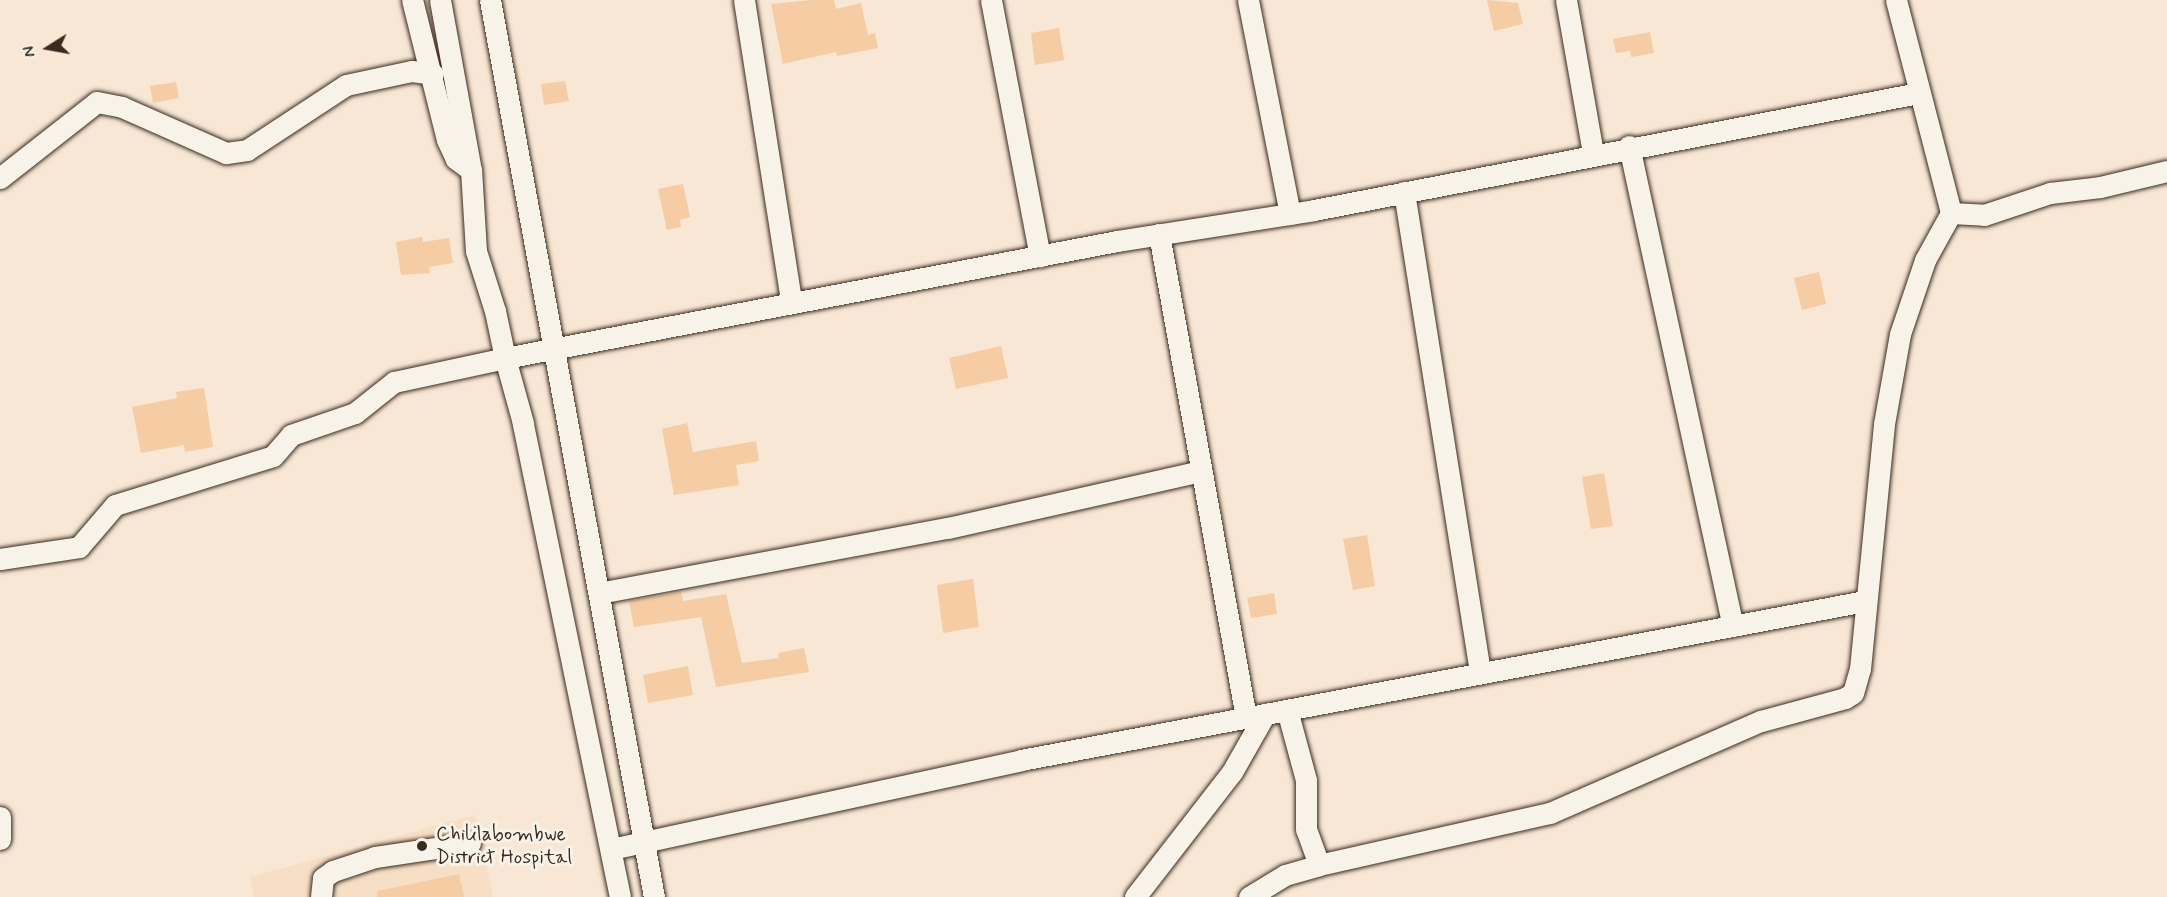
<!DOCTYPE html>
<html>
<head>
<meta charset="utf-8">
<style>
	body { margin:0 }
	#map { position:relative; width:2167px; height:897px; overflow:hidden; background:#f7e7d4; font-family:Mynerve,sans-serif }
	div>[style] { position:absolute }
	[style*='--x'] { left:calc(var(--x)*1px); top:calc(var(--y)*1px); width:calc(var(--w)*1px); rotate:calc(var(--a)*1deg) }
	.built>* { inset:0; background:#f7dfc6 }
	.building>* { inset:0; background:#f6cca5 }
	.roads { filter:drop-shadow(0 0 2px #3b2a1e) drop-shadow(0 0 2px #3b2a1e) }
	.minor>* { height:21px; margin:-10.5px; padding:0 10.5px; transform-origin:10.5px; border-radius:10.5px; background:#f7f3e8 }
	.dots>* { width:16px; height:16px; translate:-50% -50%; box-sizing:border-box; border:3px solid #f7f3e8; border-radius:50% }
	span { translate:-50% -50%; white-space:nowrap; text-align:center; line-height:1.15; -webkit-text-stroke:6px #f7f3e8; paint-order:stroke }
	.poi-label { font-size:20px; color:#3b2a1e }
	.left { translate:0 -50%; text-align:left }
	.north { position:absolute; left:18px; top:18px; width:60px; height:60px; -webkit-text-stroke:4px #f7f3e8; paint-order:stroke; rotate:259deg; font-size:16px; font-weight:700; line-height:24px; text-align:center; color:#3b2a1e }
	.north::after { content:''; display:block; margin:auto; width:21px; height:27px; background:#3b2a1e; clip-path:polygon(50% 0,100% 100%,50% 72%,0 100%) }
</style>
</head>
<body>
<div id="map">
	<div class="built">
		<i style="clip-path:polygon(475px 815px,493px 897px,254px 897px,250px 877px)"></i>
	</div>
	<div class="building">
		<i style="clip-path:polygon(811px 0,834px 0,836px 9px,861px 3px,868px 35px,875px 33px,878px 48px,837px 56px,836px 52px,783px 64px,771px 4px)"></i>
		<i style="clip-path:polygon(1487px 0,1518px 3px,1523px 24px,1494px 31px)"></i>
		<i style="clip-path:polygon(1059px 28px,1064px 60px,1035px 65px,1031px 33px)"></i>
		<i style="clip-path:polygon(1650px 32px,1654px 53px,1631px 57px,1630px 51px,1616px 53px,1613px 39px)"></i>
		<i style="clip-path:polygon(565px 81px,569px 101px,544px 105px,541px 84px)"></i>
		<i style="clip-path:polygon(176px 82px,179px 98px,153px 103px,150px 86px)"></i>
		<i style="clip-path:polygon(683px 184px,690px 217px,680px 220px,681px 227px,667px 230px,658px 189px)"></i>
		<i style="clip-path:polygon(422px 237px,423px 242px,449px 238px,453px 263px,429px 267px,430px 273px,401px 275px,396px 242px)"></i>
		<i style="clip-path:polygon(1819px 272px,1826px 304px,1802px 310px,1794px 278px)"></i>
		<i style="clip-path:polygon(1001px 346px,1008px 378px,956px 389px,949px 358px)"></i>
		<i style="clip-path:polygon(204px 388px,213px 447px,185px 452px,184px 445px,141px 453px,132px 407px,177px 398px,176px 392px)"></i>
		<i style="clip-path:polygon(687px 423px,693px 452px,756px 441px,759px 461px,736px 465px,739px 485px,674px 495px,662px 429px)"></i>
		<i style="clip-path:polygon(1604px 473px,1613px 526px,1591px 529px,1582px 477px)"></i>
		<i style="clip-path:polygon(1367px 535px,1375px 586px,1353px 590px,1343px 539px)"></i>
		<i style="clip-path:polygon(973px 579px,979px 627px,943px 633px,937px 585px)"></i>
		<i style="clip-path:polygon(681px 592px,683px 601px,726px 594px,742px 663px,779px 658px,778px 653px,804px 648px,809px 672px,716px 687px,701px 617px,634px 627px,629px 601px)"></i>
		<i style="clip-path:polygon(1274px 593px,1277px 614px,1251px 618px,1247px 598px)"></i>
		<i style="clip-path:polygon(688px 666px,693px 695px,648px 703px,643px 675px)"></i>
		<i style="clip-path:polygon(459px 874px,464px 897px,377px 897px,377px 891px)"></i>
	</div>
	<div class="roads">
		<div class="minor">
			<i style="--x:440;--y:0;--w:173;--a:79.7"></i>
			<i style="--x:490;--y:0;--w:912;--a:79.64"></i>
			<i style="--x:744;--y:0;--w:305;--a:81.1"></i>
			<i style="--x:991;--y:0;--w:261;--a:79.2"></i>
			<i style="--x:1248;--y:0;--w:218;--a:78.9"></i>
			<i style="--x:1566;--y:0;--w:155;--a:80"></i>
			<i style="--x:1896;--y:0;--w:220;--a:75.5"></i>
			<i style="--x:1629;--y:146;--w:491;--a:77.8"></i>
			<i style="--x:0;--y:178;--w:123;--a:-38.1"></i>
			<i style="--x:97;--y:102;--w:25;--a:11"></i>
			<i style="--x:122;--y:107;--w:114;--a:23.9"></i>
			<i style="--x:226;--y:153;--w:21;--a:-8"></i>
			<i style="--x:247;--y:150;--w:118;--a:-33.3"></i>
			<i style="--x:346;--y:85;--w:67;--a:-12"></i>
			<i style="--x:412;--y:71;--w:21;--a:8"></i>
			<i style="--x:1404;--y:192;--w:487;--a:81"></i>
			<i style="--x:1159;--y:234;--w:492;--a:79.8"></i>
			<i style="--x:0;--y:559;--w:80;--a:-8.6"></i>
			<i style="--x:79;--y:547;--w:55;--a:-49.4"></i>
			<i style="--x:115;--y:505;--w:165;--a:-17.2"></i>
			<i style="--x:273;--y:456;--w:28;--a:-49"></i>
			<i style="--x:291;--y:435;--w:68;--a:-19"></i>
			<i style="--x:355;--y:413;--w:50;--a:-38.5"></i>
			<i style="--x:394;--y:382;--w:114;--a:-12.2"></i>
			<i style="--x:505;--y:358;--w:48;--a:-102"></i>
			<i style="--x:495;--y:311;--w:63;--a:-107.6"></i>
			<i style="--x:476;--y:251;--w:81;--a:-93.5"></i>
			<i style="--x:471;--y:170;--w:19;--a:-144"></i>
			<i style="--x:456;--y:159;--w:21;--a:-115"></i>
			<i style="--x:447;--y:140;--w:144;--a:-104"></i>
			<i style="--x:599;--y:593;--w:355;--a:-10.6"></i>
			<i style="--x:948;--y:528;--w:259;--a:-12.7"></i>
			<i style="--x:1287;--y:710;--w:73;--a:74.8"></i>
			<i style="--x:1306;--y:780;--w:49;--a:90"></i>
			<i style="--x:1306;--y:829;--w:38;--a:70"></i>
			<i style="--x:0;--y:817;--w:22;--a:90"></i>
			<i style="--x:611;--y:849;--w:420;--a:-12.2"></i>
			<i style="--x:1021;--y:760;--w:859;--a:-10.67"></i>
			<i style="--x:321;--y:897;--w:19;--a:-84"></i>
			<i style="--x:323;--y:878;--w:12;--a:-35"></i>
			<i style="--x:333;--y:871;--w:44;--a:-18.4"></i>
			<i style="--x:375;--y:857;--w:96;--a:-8.4"></i>
			<i style="--x:620;--y:897;--w:484;--a:-101.6"></i>
			<i style="--x:523;--y:423;--w:67;--a:-105.5"></i>
			<i style="--x:505;--y:358;--w:623;--a:-10.82"></i>
			<i style="--x:1117;--y:241;--w:199;--a:-8.9"></i>
			<i style="--x:1314;--y:210;--w:615;--a:-10.96"></i>
			<i style="--x:1135;--y:897;--w:158;--a:-52.2"></i>
			<i style="--x:1232;--y:772;--w:67;--a:-60.4"></i>
			<i style="--x:1249;--y:897;--w:42;--a:-31.4"></i>
			<i style="--x:1285;--y:875;--w:35;--a:-16"></i>
			<i style="--x:1319;--y:865;--w:237;--a:-12.7"></i>
			<i style="--x:1550;--y:813;--w:230;--a:-23.6"></i>
			<i style="--x:1761;--y:721;--w:87;--a:-15.3"></i>
			<i style="--x:1845;--y:698;--w:9;--a:-32"></i>
			<i style="--x:1853;--y:693;--w:25;--a:-74"></i>
			<i style="--x:1860;--y:669;--w:246;--a:-84.4"></i>
			<i style="--x:1884;--y:424;--w:91;--a:-79.9"></i>
			<i style="--x:1900;--y:334;--w:78;--a:-71.3"></i>
			<i style="--x:1925;--y:260;--w:54;--a:-61"></i>
			<i style="--x:1951;--y:213;--w:33;--a:3"></i>
			<i style="--x:1984;--y:215;--w:70;--a:-18.4"></i>
			<i style="--x:2050;--y:193;--w:50;--a:-6.8"></i>
			<i style="--x:2100;--y:187;--w:69;--a:-13.4"></i>
		</div>
	</div>
	<div class="dots">
		<i style="left:422px;top:846px;background:#3b2a1e"></i>
	</div>
	<div class="poi-label">
		<span class="left" style="left:436px;top:846px">Chililabombwe<br>District Hospital</span>
	</div>
	<div class="north">N</div>
</div>
</body>
</html>
